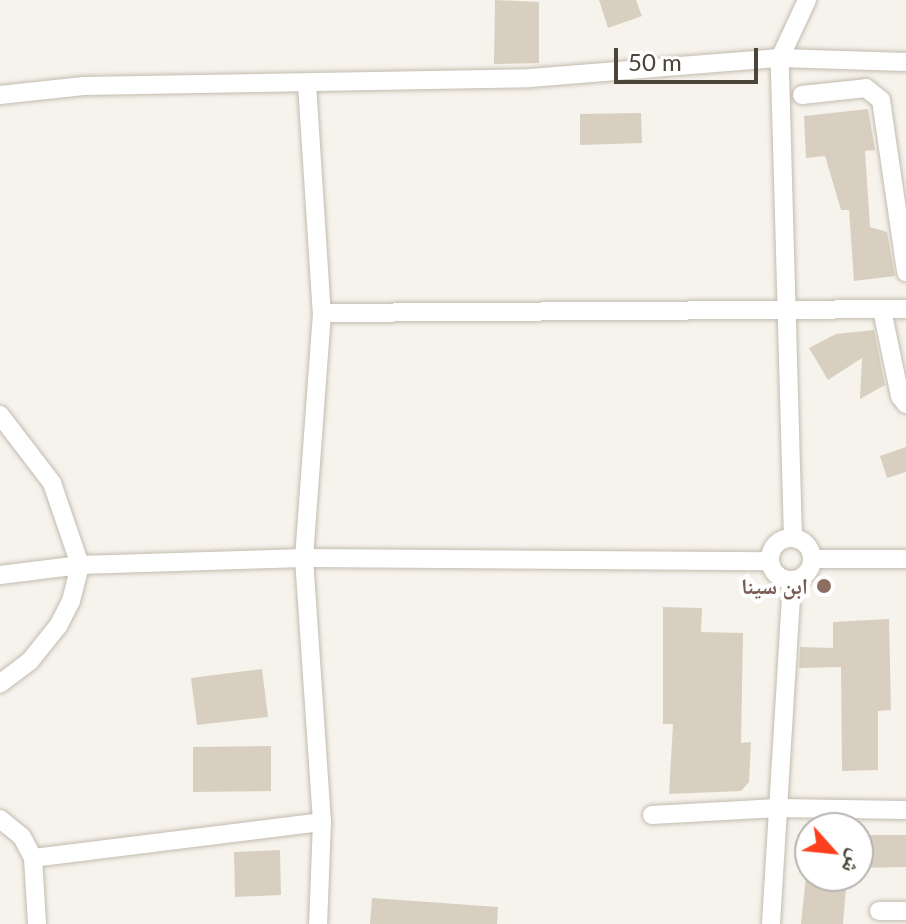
<!DOCTYPE html>
<html>
<head>
<meta charset="utf-8">
<style>
	body { margin:0 }
	#map { position:relative; width:906px; height:924px; overflow:hidden; background:#f6f3ec; font-family:Lato,"Noto Naskh Arabic",sans-serif }
	div>[style] { position:absolute }
	[style*='--x'] { left:calc(var(--x)*1px); top:calc(var(--y)*1px); width:calc(var(--w)*1px); rotate:calc(var(--a)*1deg) }
	.building>* { inset:0; background:#d8cfc1 }
	.roads { filter:drop-shadow(0 0 2px #c2bbae) drop-shadow(0 0 2px #c2bbae) }
	.street>* { height:18px; margin:-9px; padding:0 9px; transform-origin:9px; border-radius:9px; background:#fff }
	.street>.ring { margin:-9px; padding:0; box-sizing:content-box; background:none; border:18px solid #fff; border-radius:50% }
	.dots>* { width:22px; height:22px; translate:-50% -50%; box-sizing:border-box; border:4px solid #fff; border-radius:50% }
	span { translate:-50% -50%; white-space:nowrap; text-align:center; line-height:1.15; -webkit-text-stroke:8px #fff; paint-order:stroke }
	.education-label { font-size:22px; color:#785e54; font-weight:700 }
	.right { translate:-100% -50%; text-align:right }
	.north { position:absolute; left:794px; top:812px; width:80px; height:80px; box-sizing:border-box; background:#fff; border:2px solid #b7b4b0; border-radius:50%; rotate:117deg; font-size:22px; font-weight:700; line-height:32px; text-align:center; color:#4b4439 }
	.north::after { content:''; display:block; margin:auto; width:28px; height:36px; background:#fc3f1d; clip-path:polygon(50% 0,100% 100%,50% 72%,0 100%) }
	.scale { position:absolute; left:614px; top:48px; width:144px; height:36px; box-sizing:border-box; border:4px solid #4b4439; border-top:0; padding-left:10px; font-size:24px; line-height:28px; white-space:nowrap; color:#4b4439; -webkit-text-stroke:6px #fff; paint-order:stroke }
</style>
</head>
<body>
<div id="map">
	<div class="building">
		<i style="clip-path:polygon(495px 0,539px 2px,539px 63px,494px 64px)"></i>
		<i style="clip-path:polygon(599px 0,636px 0,642px 16px,608px 28px)"></i>
		<i style="clip-path:polygon(868px 109px,875px 150px,865px 151px,870px 227px,887px 232px,895px 276px,854px 281px,849px 210px,841px 210px,825px 156px,806px 158px,804px 116px)"></i>
		<i style="clip-path:polygon(641px 113px,642px 143px,580px 145px,580px 114px)"></i>
		<i style="clip-path:polygon(874px 330px,885px 385px,860px 399px,862px 358px,828px 380px,809px 348px,836px 334px)"></i>
		<i style="clip-path:polygon(906px 447px,906px 472px,887px 478px,880px 456px)"></i>
		<i style="clip-path:polygon(663px 607px,702px 608px,701px 632px,743px 633px,741px 743px,751px 742px,749px 782px,741px 791px,669px 794px,673px 724px,663px 724px)"></i>
		<i style="clip-path:polygon(889px 619px,891px 710px,878px 711px,878px 770px,842px 771px,841px 667px,799px 668px,800px 647px,833px 648px,833px 622px)"></i>
		<i style="clip-path:polygon(262px 669px,268px 717px,197px 725px,191px 678px)"></i>
		<i style="clip-path:polygon(271px 746px,271px 791px,193px 792px,193px 747px)"></i>
		<i style="clip-path:polygon(858px 835px,906px 835px,906px 867px,858px 868px)"></i>
		<i style="clip-path:polygon(280px 850px,281px 895px,235px 897px,234px 852px)"></i>
		<i style="clip-path:polygon(806px 876px,847px 876px,843px 924px,801px 924px)"></i>
		<i style="clip-path:polygon(372px 898px,498px 907px,497px 924px,370px 924px)"></i>
	</div>
	<div class="roads">
		<div class="street">
			<i style="--x:307;--y:84;--w:229;--a:86.3"></i>
			<i style="--x:322;--y:313;--w:246;--a:94.2"></i>
			<i style="--x:304;--y:558;--w:265;--a:86.1"></i>
			<i style="--x:322;--y:822;--w:102;--a:92.2"></i>
			<i style="--x:0;--y:95;--w:84;--a:-6.1"></i>
			<i style="--x:84;--y:86;--w:446;--a:-1"></i>
			<i style="--x:530;--y:78;--w:251;--a:-4.6"></i>
			<i style="--x:780;--y:58;--w:126;--a:1.8"></i>
			<i style="--x:802;--y:95;--w:64;--a:-6.2"></i>
			<i style="--x:866;--y:88;--w:19;--a:39"></i>
			<i style="--x:881;--y:100;--w:174;--a:81.7"></i>
			<i style="--x:882;--y:310;--w:88;--a:78.2"></i>
			<i style="--x:900;--y:396;--w:10;--a:53"></i>
			<i style="--x:322;--y:313;--w:584;--a:-0.39"></i>
			<i style="--x:0;--y:415;--w:86;--a:52.6"></i>
			<i style="--x:52;--y:483;--w:87;--a:71.1"></i>
			<i style="--x:80;--y:565;--w:37;--a:104"></i>
			<i style="--x:71;--y:601;--w:28;--a:117"></i>
			<i style="--x:58;--y:626;--w:45;--a:128.7"></i>
			<i style="--x:30;--y:661;--w:38;--a:143"></i>
			<i class="ring" style="left:770px;top:538px;width:24px;height:24px"></i>
			<i style="--x:793;--y:538;--w:480;--a:-91.6"></i>
			<i style="--x:780;--y:58;--w:64;--a:-65"></i>
			<i style="--x:812;--y:559;--w:94;--a:0"></i>
			<i style="--x:0;--y:575;--w:81;--a:-7.1"></i>
			<i style="--x:80;--y:565;--w:224;--a:-1.8"></i>
			<i style="--x:304;--y:558;--w:465;--a:0.4"></i>
			<i style="--x:652;--y:815;--w:126;--a:-3.2"></i>
			<i style="--x:778;--y:808;--w:128;--a:0.9"></i>
			<i style="--x:0;--y:819;--w:28;--a:39"></i>
			<i style="--x:22;--y:837;--w:24;--a:62"></i>
			<i style="--x:33;--y:858;--w:66;--a:86.5"></i>
			<i style="--x:33;--y:858;--w:291;--a:-7.1"></i>
			<i style="--x:879;--y:911;--w:27;--a:0"></i>
			<i style="--x:771;--y:924;--w:344;--a:-86.5"></i>
		</div>
	</div>
	<div class="dots">
		<i style="left:824px;top:586px;background:#8d6e63"></i>
	</div>
	<div class="education-label">
		<span class="right" style="left:808px;top:586px">ابن سينا</span>
	</div>
	<div class="north">ش</div>
	<div class="scale">50 m</div>
</div>
</body>
</html>
